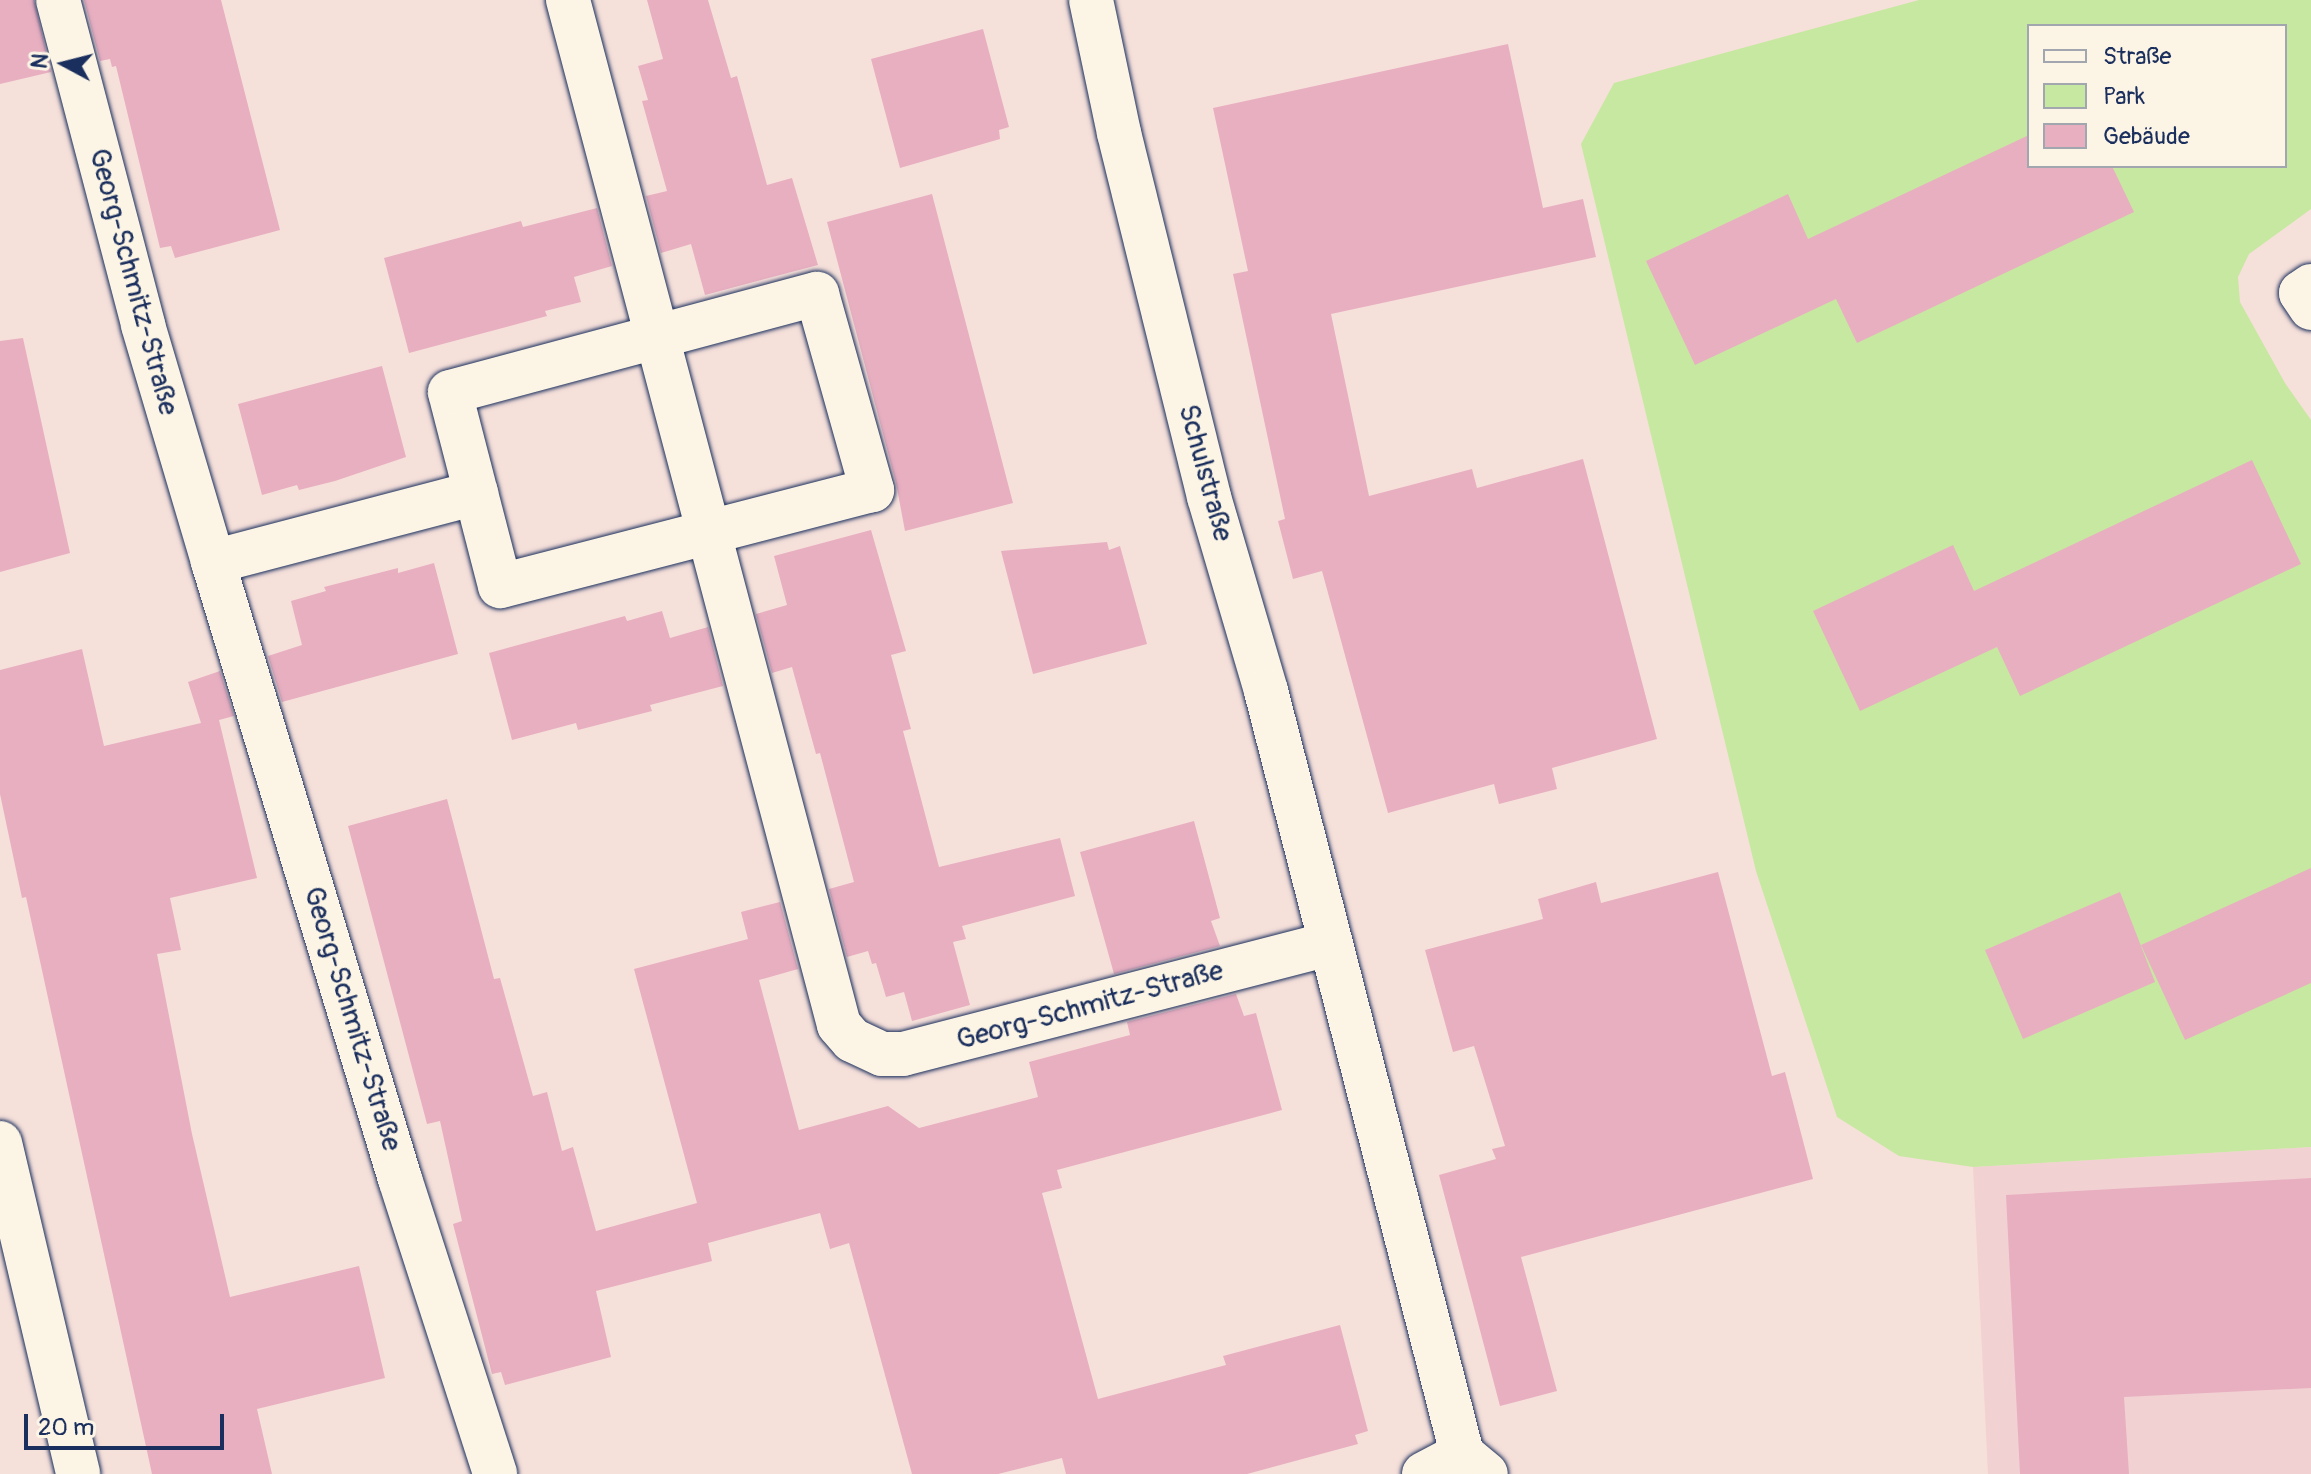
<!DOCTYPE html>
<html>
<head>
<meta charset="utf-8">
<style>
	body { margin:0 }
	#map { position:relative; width:2311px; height:1474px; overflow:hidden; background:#f6e0da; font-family:Pangolin,sans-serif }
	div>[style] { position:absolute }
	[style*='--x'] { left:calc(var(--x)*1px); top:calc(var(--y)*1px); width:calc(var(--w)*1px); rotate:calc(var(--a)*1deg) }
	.built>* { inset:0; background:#f2d1d2 }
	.green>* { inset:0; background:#c7e8a0 }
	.building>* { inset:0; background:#e8afc1 }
	.roads { filter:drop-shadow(0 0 2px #1b2f5e) drop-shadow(0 0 2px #1b2f5e) }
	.minor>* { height:44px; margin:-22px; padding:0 22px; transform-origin:22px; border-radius:22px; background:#fcf5e5 }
	.tertiary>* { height:44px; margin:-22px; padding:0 22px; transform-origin:22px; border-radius:22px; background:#fcf5e5 }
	span { translate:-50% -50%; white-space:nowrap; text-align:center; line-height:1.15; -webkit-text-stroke:6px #fcf5e5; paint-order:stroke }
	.street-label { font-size:28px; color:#1b2f5e }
	.legend { position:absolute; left:2027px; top:24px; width:260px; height:144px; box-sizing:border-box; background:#fcf5e5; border:2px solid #a2a6af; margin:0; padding:10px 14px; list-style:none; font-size:24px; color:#1b2f5e }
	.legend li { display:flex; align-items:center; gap:16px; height:40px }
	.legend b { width:40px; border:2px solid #a2a6af }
	.north { position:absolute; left:24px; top:24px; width:80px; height:80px; -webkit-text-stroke:6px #fcf5e5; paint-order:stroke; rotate:277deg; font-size:22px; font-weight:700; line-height:32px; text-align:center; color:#1b2f5e }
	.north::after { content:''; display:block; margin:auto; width:28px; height:36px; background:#1b2f5e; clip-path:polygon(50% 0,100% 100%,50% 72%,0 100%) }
	.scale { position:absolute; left:24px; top:1414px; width:200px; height:36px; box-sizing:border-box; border:4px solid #1b2f5e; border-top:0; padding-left:10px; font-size:24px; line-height:28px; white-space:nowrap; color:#1b2f5e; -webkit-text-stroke:6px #fcf5e5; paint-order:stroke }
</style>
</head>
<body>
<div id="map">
	<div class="built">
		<i style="clip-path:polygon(2311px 1147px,2311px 1474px,1988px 1474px,1973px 1167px)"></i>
	</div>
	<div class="green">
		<i style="clip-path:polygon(evenodd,1919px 0,2311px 0,2311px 209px,2249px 254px,2238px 277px,2240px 302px,2285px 383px,2311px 420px,2311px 1147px,1973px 1167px,1899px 1156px,1837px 1117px,1756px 871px,1581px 144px,1614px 83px,1919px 0,2029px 26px,2285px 26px,2285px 166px,2029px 166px,2029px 26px)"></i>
	</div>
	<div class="building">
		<i style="clip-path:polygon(0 0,34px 0,51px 72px,0 84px)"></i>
		<i style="clip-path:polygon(84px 0,221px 0,280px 230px,175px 258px,171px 246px,160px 248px,116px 66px,112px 67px,110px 59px,100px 61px)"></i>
		<i style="clip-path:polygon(647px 0,708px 0,731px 78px,737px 76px,767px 185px,792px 178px,818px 265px,705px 295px,691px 244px,661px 253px,646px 196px,667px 191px,642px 101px,648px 100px,638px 66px,663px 59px)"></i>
		<i style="clip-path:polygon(983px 29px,1009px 127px,999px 130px,1000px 139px,900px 168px,871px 59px)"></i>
		<i style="clip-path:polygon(1508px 44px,1543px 208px,1583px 199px,1596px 257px,1331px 314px,1369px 496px,1472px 469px,1477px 488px,1583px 459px,1657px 739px,1552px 768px,1557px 789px,1499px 804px,1494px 784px,1388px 813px,1322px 571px,1293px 579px,1278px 521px,1285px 519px,1233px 274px,1248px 271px,1213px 108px)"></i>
		<i style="clip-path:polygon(2029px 135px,2029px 166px,2112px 166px,2134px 212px,1857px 343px,1836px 299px,1695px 365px,1646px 261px,1788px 194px,1808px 239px)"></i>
		<i style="clip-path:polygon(932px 194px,1013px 503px,905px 531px,896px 483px,827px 222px)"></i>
		<i style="clip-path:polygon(597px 208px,612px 266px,574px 277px,581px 302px,545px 311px,547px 316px,409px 353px,384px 258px,521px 221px,523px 227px)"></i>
		<i style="clip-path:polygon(23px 338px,70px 553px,0 572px,0 341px)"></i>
		<i style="clip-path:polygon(382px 366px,406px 457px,335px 481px,299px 490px,297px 485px,262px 495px,238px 404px)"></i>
		<i style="clip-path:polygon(2252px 460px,2301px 564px,2020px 696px,1997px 647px,1860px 711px,1813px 611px,1953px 545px,1974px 591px)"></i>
		<i style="clip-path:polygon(871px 530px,906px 651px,891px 655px,911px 729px,903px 731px,939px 867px,1060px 838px,1075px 896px,962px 926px,966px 939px,953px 942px,970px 1005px,912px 1021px,904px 992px,886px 997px,876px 963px,872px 964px,868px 951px,847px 957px,829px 889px,854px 882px,820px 753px,816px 754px,792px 667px,772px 673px,756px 614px,787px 605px,774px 556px)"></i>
		<i style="clip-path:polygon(1107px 542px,1109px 550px,1120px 546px,1147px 644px,1033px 674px,1001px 551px)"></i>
		<i style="clip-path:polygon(434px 563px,458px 654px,282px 702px,268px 656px,302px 645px,291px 601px,326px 591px,324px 587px,398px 568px,398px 573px)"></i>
		<i style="clip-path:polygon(662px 611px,670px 638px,708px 627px,723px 686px,650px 705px,652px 711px,578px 730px,576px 723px,512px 740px,489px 653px,625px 616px,627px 621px)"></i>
		<i style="clip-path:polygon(82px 649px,104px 746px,201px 723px,188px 682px,220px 671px,234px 716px,219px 720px,257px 878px,170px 898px,181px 950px,157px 954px,192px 1134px,230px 1297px,359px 1266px,385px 1378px,257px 1409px,272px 1474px,152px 1474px,26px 897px,22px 898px,0 794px,0 670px)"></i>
		<i style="clip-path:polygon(447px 799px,494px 979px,500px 978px,533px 1096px,547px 1092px,562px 1151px,573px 1147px,596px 1231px,697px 1203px,634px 969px,748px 939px,750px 947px,741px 912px,780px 902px,798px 969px,759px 980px,799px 1130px,888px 1106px,919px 1128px,1038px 1097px,1029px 1062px,1130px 1035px,1127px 1022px,1236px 994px,1244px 1016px,1256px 1013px,1282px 1110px,1057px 1170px,1062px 1188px,1042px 1193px,1098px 1399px,1226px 1365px,1223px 1356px,1340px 1325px,1368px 1431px,1355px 1435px,1358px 1444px,1247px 1474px,1066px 1474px,1062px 1458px,998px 1474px,912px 1474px,849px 1243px,830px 1249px,820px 1213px,708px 1243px,712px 1261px,596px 1291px,611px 1357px,505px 1385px,501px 1372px,492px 1374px,453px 1224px,462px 1221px,440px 1121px,427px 1124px,348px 826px)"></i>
		<i style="clip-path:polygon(1194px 821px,1220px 918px,1211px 921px,1220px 946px,1114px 974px,1080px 852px)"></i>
		<i style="clip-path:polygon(2311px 868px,2311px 983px,2185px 1040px,2141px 945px)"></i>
		<i style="clip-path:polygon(1718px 872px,1772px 1076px,1785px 1072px,1813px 1179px,1521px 1257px,1557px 1391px,1500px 1406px,1439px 1175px,1496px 1159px,1492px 1149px,1505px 1146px,1474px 1046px,1453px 1052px,1425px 950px,1543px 919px,1538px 899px,1596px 882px,1601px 903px)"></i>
		<i style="clip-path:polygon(2120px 892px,2155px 982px,2023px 1039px,1985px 950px)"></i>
		<i style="clip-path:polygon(2311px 1178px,2311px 1388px,2124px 1397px,2129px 1474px,2020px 1474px,2006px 1195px)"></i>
	</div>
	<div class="roads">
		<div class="minor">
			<i style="--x:58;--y:0;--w:336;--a:75.3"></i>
			<i style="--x:143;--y:325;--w:247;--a:73.5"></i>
			<i style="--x:213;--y:562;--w:645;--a:73.14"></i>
			<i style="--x:400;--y:1179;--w:310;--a:72.1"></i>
			<i style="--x:568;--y:0;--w:1060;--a:75.19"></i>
			<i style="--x:839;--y:1025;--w:20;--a:49"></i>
			<i style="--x:852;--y:1040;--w:33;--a:25"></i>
			<i style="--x:882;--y:1054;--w:21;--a:0"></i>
			<i style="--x:903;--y:1054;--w:439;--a:-14.5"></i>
			<i style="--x:1091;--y:0;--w:136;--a:78.1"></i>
			<i style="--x:1119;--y:133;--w:375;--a:76.1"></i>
			<i style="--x:1209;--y:497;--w:202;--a:73.6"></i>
			<i style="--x:1266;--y:691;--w:788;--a:75.59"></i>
			<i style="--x:1462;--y:1454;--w:31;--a:40"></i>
			<i style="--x:2311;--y:286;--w:12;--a:145"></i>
			<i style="--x:2301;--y:293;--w:18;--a:56"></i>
			<i style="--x:817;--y:294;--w:204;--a:74.3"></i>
			<i style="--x:872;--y:490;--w:384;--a:165.5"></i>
			<i style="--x:500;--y:586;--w:200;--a:-104.5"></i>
			<i style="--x:450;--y:392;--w:380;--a:-15"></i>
			<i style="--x:213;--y:562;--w:272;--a:-14.7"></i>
			<i style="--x:1424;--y:1474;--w:43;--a:-27.8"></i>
		</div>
		<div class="tertiary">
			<i style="--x:0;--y:1143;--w:340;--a:76.7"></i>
		</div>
	</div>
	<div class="street-label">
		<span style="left:133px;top:282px;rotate:75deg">Georg-Schmitz-Straße</span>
		<span style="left:1205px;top:473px;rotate:75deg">Schulstraße</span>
		<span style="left:1090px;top:1006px;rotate:-15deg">Georg-Schmitz-Straße</span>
		<span style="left:352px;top:1019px;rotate:73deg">Georg-Schmitz-Straße</span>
	</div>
	<ul class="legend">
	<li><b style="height:10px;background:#fcf5e5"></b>Straße</li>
	<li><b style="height:22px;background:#c7e8a0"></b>Park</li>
	<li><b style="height:22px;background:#e8afc1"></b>Gebäude</li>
	</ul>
	<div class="north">N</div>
	<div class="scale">20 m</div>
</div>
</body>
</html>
